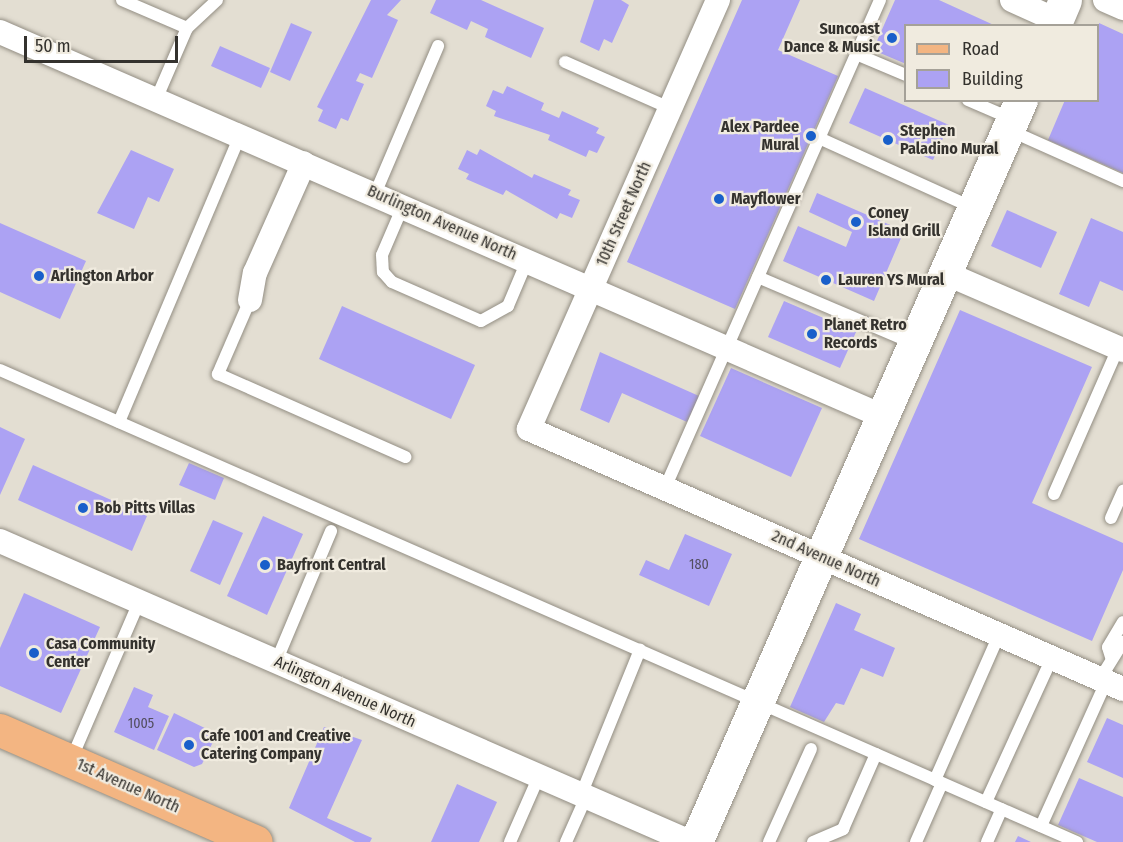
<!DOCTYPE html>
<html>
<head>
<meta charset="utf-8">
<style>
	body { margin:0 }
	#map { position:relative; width:1123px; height:842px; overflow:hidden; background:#e3ded2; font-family:"Fira Sans Condensed",sans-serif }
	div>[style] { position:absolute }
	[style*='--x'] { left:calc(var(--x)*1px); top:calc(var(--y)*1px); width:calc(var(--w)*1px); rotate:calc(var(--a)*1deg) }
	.building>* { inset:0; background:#aca2f3 }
	.roads { filter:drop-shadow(0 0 2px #938e83) drop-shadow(0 0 2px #938e83) }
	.lane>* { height:12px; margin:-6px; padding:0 6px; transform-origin:6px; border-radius:6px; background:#fff }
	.street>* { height:24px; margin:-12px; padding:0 12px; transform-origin:12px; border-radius:12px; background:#fff }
	.secondary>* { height:33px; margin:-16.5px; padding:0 16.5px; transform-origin:16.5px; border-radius:16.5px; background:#fff }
	.primary>* { height:33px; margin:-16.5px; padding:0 16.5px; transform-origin:16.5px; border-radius:16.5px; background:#f3b582 }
	.dots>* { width:16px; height:16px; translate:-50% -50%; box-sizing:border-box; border:3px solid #f0ebdf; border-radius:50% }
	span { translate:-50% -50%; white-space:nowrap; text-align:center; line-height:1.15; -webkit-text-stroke:4.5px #f0ebdf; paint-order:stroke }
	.number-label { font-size:14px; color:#524e5f }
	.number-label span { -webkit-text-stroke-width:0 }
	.poi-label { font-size:16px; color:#34322e; font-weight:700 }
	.right { translate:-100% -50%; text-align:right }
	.left { translate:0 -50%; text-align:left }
	.street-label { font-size:16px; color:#34322e }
	.legend { position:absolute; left:904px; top:24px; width:195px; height:78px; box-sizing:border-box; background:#f0ebdf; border:2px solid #a5a198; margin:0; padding:8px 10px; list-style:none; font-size:18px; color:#34322e }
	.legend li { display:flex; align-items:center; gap:12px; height:30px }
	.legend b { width:30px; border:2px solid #a5a198 }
	.scale { position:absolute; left:24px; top:36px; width:154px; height:27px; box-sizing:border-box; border:3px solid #34322e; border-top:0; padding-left:8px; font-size:18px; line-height:21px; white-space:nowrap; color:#34322e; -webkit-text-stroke:4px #f0ebdf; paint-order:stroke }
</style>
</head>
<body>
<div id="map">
	<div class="building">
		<i style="clip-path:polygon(371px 0,401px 0,387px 15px,398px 20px,372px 78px,360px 73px,356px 81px,364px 84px,348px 121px,341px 118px,336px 129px,318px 121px,323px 110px,317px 107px)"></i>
		<i style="clip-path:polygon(436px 0,481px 0,544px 28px,531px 58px,485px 37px,488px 29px,471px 21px,467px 30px,430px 13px)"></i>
		<i style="clip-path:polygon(594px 0,621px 0,629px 5px,612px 43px,604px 39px,599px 51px,580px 42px)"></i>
		<i style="clip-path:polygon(742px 0,800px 0,778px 50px,838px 76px,735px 309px,627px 262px)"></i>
		<i style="clip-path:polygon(895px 0,939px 0,996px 26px,906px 26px,906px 64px,873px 50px)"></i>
		<i style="clip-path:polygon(291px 23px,312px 32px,290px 81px,270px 72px)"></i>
		<i style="clip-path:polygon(1099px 23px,1123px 34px,1123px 173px,1048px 140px,1065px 100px,1098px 100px)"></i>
		<i style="clip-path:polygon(220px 46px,270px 68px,261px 88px,211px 66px)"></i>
		<i style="clip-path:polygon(507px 86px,544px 103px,541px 110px,559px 118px,562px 111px,599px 128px,596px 133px,605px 137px,597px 153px,589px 150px,586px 157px,548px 140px,550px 135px,494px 116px,496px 111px,486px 106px,493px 90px,503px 94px)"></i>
		<i style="clip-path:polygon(865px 88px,949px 125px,933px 160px,849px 123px)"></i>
		<i style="clip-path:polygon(480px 149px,532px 178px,534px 174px,571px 190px,568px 195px,580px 200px,572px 218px,560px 213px,557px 219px,506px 190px,503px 195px,466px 179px,469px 174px,458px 169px,467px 150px,477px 155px)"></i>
		<i style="clip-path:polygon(131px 150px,174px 169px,159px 202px,148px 197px,134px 229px,97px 213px)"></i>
		<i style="clip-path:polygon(817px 193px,904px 231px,874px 301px,783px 261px,798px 226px,846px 247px,852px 232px,809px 212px)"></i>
		<i style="clip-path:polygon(1007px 210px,1057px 232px,1041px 268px,991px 246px)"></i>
		<i style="clip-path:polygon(1091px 218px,1123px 232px,1123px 291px,1100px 281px,1089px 307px,1059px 294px)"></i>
		<i style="clip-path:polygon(0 223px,86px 261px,60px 319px,0 292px)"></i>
		<i style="clip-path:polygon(784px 301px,856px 332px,840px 368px,768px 337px)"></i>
		<i style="clip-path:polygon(342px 306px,475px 365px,451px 419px,319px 359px)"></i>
		<i style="clip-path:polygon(960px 310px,1092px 367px,1032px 503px,1123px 543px,1123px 570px,1092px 641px,859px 539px)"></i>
		<i style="clip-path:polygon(600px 352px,699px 396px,687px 422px,622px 393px,609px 423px,580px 410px)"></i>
		<i style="clip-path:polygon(731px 368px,822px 408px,791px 477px,700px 436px)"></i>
		<i style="clip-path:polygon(0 427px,25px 439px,0 495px)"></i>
		<i style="clip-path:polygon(189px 463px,224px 478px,215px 500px,179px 485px)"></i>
		<i style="clip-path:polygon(33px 465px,147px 516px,132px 551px,18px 500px)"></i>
		<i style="clip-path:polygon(263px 516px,303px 534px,267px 615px,227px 596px)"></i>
		<i style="clip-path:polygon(213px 520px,243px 533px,220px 585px,190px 571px)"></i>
		<i style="clip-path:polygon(685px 534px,732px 554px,709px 606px,639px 575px,646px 560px,669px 570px)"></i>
		<i style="clip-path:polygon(24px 593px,100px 627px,61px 713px,0 686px,0 648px)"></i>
		<i style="clip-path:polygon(836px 603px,861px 614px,854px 630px,895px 648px,883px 677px,861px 668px,844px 705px,836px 703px,824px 722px,790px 707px)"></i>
		<i style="clip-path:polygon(134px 687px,153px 695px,148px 707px,169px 716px,154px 750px,114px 732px)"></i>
		<i style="clip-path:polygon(174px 713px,217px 734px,202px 764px,194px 767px,157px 750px)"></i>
		<i style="clip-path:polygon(1107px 718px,1123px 725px,1123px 778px,1087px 762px)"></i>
		<i style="clip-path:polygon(324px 727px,362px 740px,327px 818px,372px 838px,370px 842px,355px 842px,289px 808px)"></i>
		<i style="clip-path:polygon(1079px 778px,1123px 797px,1123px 842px,1097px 842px,1058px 825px)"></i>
		<i style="clip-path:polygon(457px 784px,497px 802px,479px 842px,431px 842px)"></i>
		<i style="clip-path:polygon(1018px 836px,1031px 842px,1015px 842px)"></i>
	</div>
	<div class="roads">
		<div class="lane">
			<i style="--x:122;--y:0;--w:71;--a:23.3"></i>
			<i style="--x:187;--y:28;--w:81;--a:113.4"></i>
			<i style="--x:187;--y:28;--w:41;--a:-43"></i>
			<i style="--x:856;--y:54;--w:54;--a:22.8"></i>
			<i style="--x:565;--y:62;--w:115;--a:23.7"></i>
			<i style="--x:968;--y:100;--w:48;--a:23.4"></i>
			<i style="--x:1009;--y:130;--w:125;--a:24.1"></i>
			<i style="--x:819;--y:138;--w:169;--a:24.4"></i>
			<i style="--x:375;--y:194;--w:161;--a:-66.9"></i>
			<i style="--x:403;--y:206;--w:53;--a:113.2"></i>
			<i style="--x:382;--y:255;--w:17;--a:87"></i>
			<i style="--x:383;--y:272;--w:13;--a:48"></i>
			<i style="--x:392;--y:282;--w:97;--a:23.7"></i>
			<i style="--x:481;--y:321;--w:31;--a:-29"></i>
			<i style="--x:508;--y:306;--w:49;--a:-67.1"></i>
			<i style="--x:758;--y:277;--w:168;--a:23.1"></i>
			<i style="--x:250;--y:300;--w:81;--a:113.4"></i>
			<i style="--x:218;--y:374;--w:205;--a:23.9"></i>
			<i style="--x:0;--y:370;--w:1176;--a:23.67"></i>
			<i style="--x:119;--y:422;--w:311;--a:-67.1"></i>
			<i style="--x:665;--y:488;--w:533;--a:-66.22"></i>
			<i style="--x:1054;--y:494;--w:159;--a:-66.3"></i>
			<i style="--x:1111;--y:518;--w:30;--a:-66"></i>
			<i style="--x:1111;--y:657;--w:10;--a:-107"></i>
			<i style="--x:1108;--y:647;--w:29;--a:-59"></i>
			<i style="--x:276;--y:662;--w:142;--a:-67.2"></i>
			<i style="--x:1100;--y:679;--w:44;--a:-58.1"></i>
			<i style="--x:71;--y:760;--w:172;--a:-66.7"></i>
			<i style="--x:935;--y:780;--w:158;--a:-66.2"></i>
			<i style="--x:581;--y:795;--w:157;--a:-67.9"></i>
			<i style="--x:986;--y:802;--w:158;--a:-65.4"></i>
			<i style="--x:1041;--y:826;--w:158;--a:-65.7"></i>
			<i style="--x:510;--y:842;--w:72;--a:-66.3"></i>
			<i style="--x:566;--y:842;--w:49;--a:-66"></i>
			<i style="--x:769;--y:842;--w:102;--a:-65.7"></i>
			<i style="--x:813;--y:842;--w:33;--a:-23"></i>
			<i style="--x:843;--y:829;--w:82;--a:-66.3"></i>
			<i style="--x:916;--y:842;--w:64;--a:-66.2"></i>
			<i style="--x:987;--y:842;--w:36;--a:-66"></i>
		</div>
		<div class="street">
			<i style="--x:718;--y:0;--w:469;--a:113.8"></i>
			<i style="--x:529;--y:429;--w:648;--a:23.64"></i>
			<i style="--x:1012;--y:0;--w:48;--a:24.4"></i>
			<i style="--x:1105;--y:0;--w:20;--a:24"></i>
			<i style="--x:0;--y:32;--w:962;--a:23.53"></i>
			<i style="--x:945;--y:273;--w:194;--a:23.4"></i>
			<i style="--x:250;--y:300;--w:27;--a:-80"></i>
			<i style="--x:255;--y:273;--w:120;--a:-66"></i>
			<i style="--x:0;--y:541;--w:753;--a:23.57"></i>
		</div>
		<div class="secondary">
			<i style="--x:1054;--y:26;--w:28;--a:-67"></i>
			<i style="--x:696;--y:842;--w:810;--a:-66.35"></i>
		</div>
		<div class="primary">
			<i style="--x:0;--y:730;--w:279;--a:23.6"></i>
		</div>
	</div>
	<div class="dots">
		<i style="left:892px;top:38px;background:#195fca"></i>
		<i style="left:811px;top:136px;background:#195fca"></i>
		<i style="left:888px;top:140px;background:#195fca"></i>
		<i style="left:719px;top:199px;background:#195fca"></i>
		<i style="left:856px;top:222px;background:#195fca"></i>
		<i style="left:39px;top:276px;background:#195fca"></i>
		<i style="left:826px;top:280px;background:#195fca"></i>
		<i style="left:812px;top:334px;background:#195fca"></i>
		<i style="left:83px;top:508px;background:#195fca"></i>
		<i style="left:265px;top:565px;background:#195fca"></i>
		<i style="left:34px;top:653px;background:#195fca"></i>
		<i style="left:189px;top:745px;background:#195fca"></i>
	</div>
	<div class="number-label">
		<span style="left:699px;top:565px">180</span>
		<span style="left:141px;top:724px">1005</span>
	</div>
	<div class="poi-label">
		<span class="right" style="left:880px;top:38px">Suncoast<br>Dance &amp; Music</span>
		<span class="right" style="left:799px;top:136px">Alex Pardee<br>Mural</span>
		<span class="left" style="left:900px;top:140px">Stephen<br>Paladino Mural</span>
		<span class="left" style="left:731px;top:199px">Mayflower</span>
		<span class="left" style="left:868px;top:222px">Coney<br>Island Grill</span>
		<span class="left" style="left:51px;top:276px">Arlington Arbor</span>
		<span class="left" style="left:838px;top:280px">Lauren YS Mural</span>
		<span class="left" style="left:824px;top:334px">Planet Retro<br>Records</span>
		<span class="left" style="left:95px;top:508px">Bob Pitts Villas</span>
		<span class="left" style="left:277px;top:565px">Bayfront Central</span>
		<span class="left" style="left:46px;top:653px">Casa Community<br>Center</span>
		<span class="left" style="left:201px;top:745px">Cafe 1001 and Creative<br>Catering Company</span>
	</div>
	<div class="street-label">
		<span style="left:624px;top:214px;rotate:-66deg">10th Street North</span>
		<span style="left:442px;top:223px;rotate:24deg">Burlington Avenue North</span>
		<span style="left:826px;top:559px;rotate:24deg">2nd Avenue North</span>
		<span style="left:345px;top:692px;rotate:24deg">Arlington Avenue North</span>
		<span style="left:128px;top:786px;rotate:24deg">1st Avenue North</span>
	</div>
	<ul class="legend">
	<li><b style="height:8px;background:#f3b582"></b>Road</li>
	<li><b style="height:16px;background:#aca2f3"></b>Building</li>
	</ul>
	<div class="scale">50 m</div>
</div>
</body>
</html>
